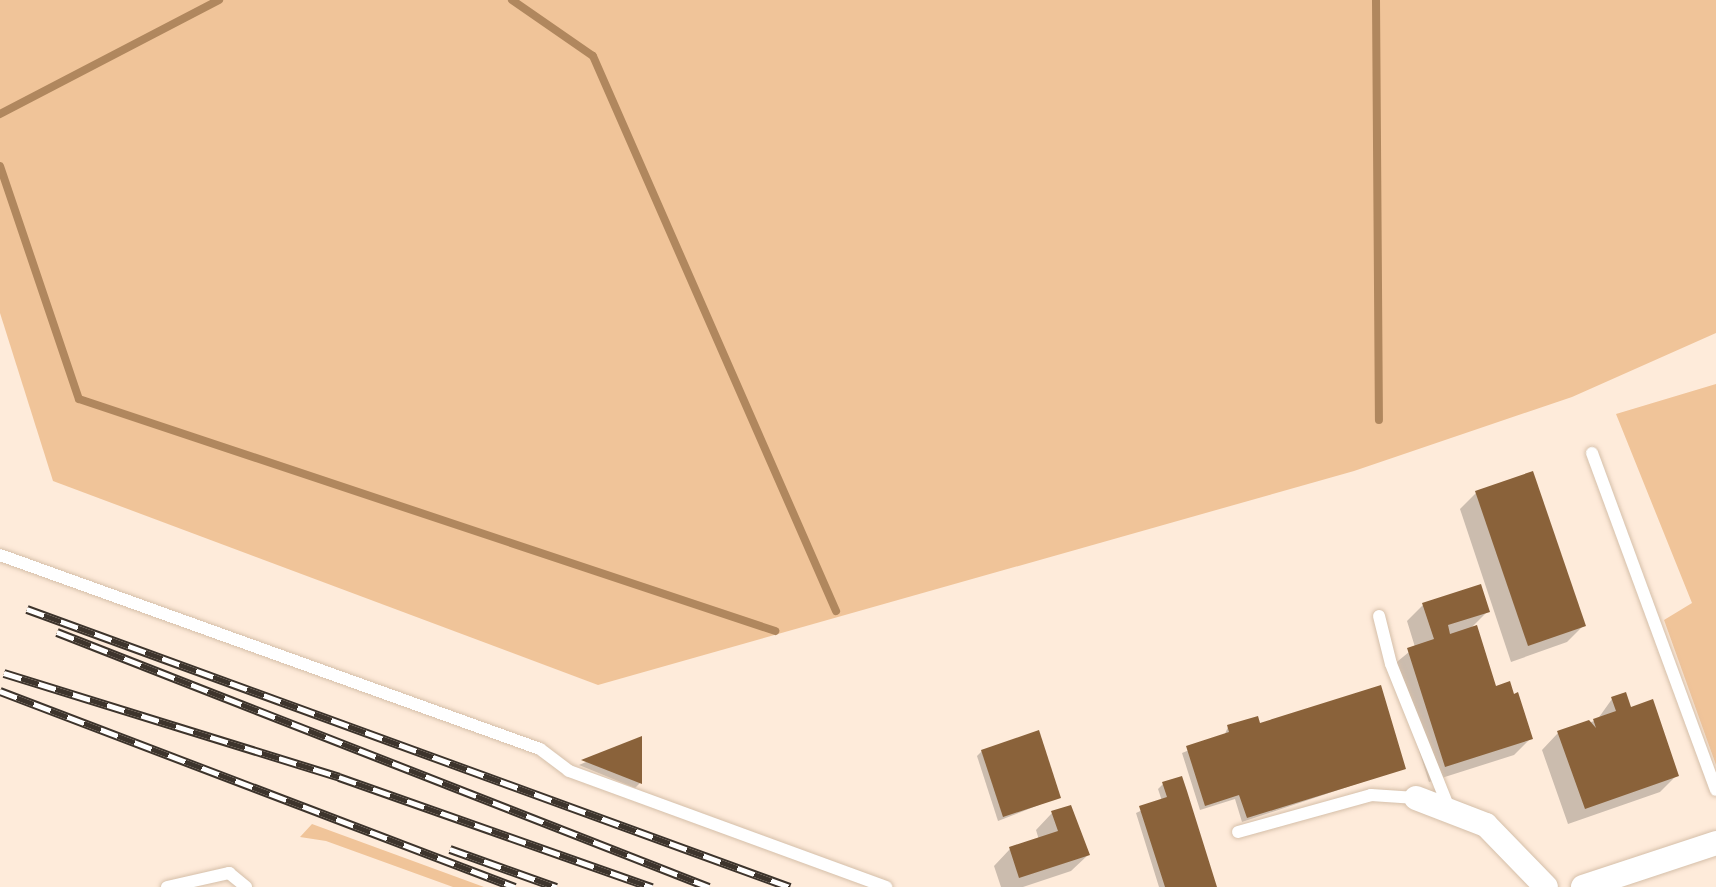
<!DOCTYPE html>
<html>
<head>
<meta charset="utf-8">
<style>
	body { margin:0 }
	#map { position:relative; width:1716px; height:887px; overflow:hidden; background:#feebda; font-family:Montserrat,sans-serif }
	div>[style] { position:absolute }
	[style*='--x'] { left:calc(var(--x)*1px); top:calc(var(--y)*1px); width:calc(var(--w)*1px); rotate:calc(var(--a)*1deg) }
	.green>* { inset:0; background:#f0c499 }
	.shadow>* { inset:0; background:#0003 }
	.stream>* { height:8px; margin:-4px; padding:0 4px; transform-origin:4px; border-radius:4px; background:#b0875e }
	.building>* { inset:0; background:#8a623a }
	.roads { filter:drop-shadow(0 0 2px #d5bfa9) drop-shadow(0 0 2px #d5bfa9) }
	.lane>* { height:12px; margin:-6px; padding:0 6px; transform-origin:6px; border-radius:6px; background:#fff }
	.street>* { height:24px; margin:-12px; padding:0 12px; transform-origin:12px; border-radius:12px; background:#fff }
	.rail>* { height:9px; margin-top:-4.5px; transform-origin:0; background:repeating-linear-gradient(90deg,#fff 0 18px,#3d342c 0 36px); box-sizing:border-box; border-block:2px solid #3d342c }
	span { translate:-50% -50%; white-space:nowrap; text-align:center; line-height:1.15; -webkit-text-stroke:7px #fff; paint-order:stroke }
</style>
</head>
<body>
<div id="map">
	<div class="green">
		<i style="clip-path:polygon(0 0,1716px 0,1716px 333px,1572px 397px,1354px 471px,598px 685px,53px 481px,0 313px)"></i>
		<i style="clip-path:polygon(1716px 384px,1716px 765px,1664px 620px,1692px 603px,1616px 414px)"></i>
		<i style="clip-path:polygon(312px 824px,484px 887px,453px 887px,326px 841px,300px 837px)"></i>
	</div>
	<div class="shadow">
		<i style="clip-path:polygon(1476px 493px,1583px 626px,1567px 642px,1511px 662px,1460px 509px)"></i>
		<i style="clip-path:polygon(1423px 605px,1488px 611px,1470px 629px,1495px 688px,1531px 738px,1514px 755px,1429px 782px,1392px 666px,1415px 647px,1407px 621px)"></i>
		<i style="clip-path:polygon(1612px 699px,1677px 775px,1660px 792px,1568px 824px,1542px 750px,1558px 733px,1597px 720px)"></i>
		<i style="clip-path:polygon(1259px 725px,1404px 768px,1242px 822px,1235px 799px,1200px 810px,1182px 753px,1224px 736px,1228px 727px)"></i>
		<i style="clip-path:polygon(640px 739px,640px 783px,635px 788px,579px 765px)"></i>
		<i style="clip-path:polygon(982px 751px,1059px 797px,998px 821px,977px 756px)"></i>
		<i style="clip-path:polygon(1163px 784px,1215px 887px,1159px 887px,1136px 813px,1162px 801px,1158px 789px)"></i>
		<i style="clip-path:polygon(1052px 813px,1088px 855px,1071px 871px,1023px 887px,1001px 887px,994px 866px,1010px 849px,1039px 840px,1036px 830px)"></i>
	</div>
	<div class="stream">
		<i style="--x:512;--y:0;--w:98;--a:34.7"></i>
		<i style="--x:593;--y:56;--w:606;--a:66.35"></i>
		<i style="--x:1376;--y:0;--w:420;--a:89.6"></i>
		<i style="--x:0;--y:114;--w:247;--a:-27.5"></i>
		<i style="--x:0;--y:166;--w:246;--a:71.3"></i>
		<i style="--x:79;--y:399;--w:734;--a:18.43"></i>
	</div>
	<div class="building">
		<i style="clip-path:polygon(1533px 471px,1586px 626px,1528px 646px,1475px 491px)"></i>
		<i style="clip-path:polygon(1481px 584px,1490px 612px,1448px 625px,1450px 634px,1477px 625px,1496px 686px,1510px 681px,1514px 694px,1518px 692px,1533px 739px,1445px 767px,1407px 648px,1434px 639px,1422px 603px)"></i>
		<i style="clip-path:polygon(1381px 685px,1406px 769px,1247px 818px,1239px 795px,1205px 806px,1186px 746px,1229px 732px,1227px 725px,1258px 716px,1260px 723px)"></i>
		<i style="clip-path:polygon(1626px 692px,1631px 707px,1653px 699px,1679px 776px,1585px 809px,1557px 731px,1589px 720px,1596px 728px,1593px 719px,1616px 711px,1611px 697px)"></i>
		<i style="clip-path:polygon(1039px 730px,1061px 798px,1003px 817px,981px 750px)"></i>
		<i style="clip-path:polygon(642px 736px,642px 784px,581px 760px)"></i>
		<i style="clip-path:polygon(1182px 776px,1187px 791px,1217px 887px,1165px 887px,1139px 806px,1167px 797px,1162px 782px)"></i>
		<i style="clip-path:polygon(1071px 805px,1090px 855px,1019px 878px,1009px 847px,1058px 831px,1051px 811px)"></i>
	</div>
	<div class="roads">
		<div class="lane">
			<i style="--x:1592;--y:453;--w:359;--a:69.8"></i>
			<i style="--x:0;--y:555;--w:574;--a:19.76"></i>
			<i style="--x:540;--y:749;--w:36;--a:37"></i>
			<i style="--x:569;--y:771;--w:338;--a:20.1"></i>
			<i style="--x:1379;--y:616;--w:49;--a:76"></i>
			<i style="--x:1391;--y:664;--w:158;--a:68.1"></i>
			<i style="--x:1238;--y:832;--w:138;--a:-15.5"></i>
			<i style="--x:1371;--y:795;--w:45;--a:3.8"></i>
			<i style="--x:167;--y:887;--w:64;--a:-12.7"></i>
			<i style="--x:229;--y:873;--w:22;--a:39"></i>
		</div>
		<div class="street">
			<i style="--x:1416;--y:798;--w:75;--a:21.1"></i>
			<i style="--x:1486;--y:825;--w:86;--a:45.9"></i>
			<i style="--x:1583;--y:887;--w:140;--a:-18.3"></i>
		</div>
	</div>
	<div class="rail">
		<i style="--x:27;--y:609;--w:812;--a:20.02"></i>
		<i style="--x:57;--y:632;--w:700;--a:21.36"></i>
		<i style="--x:4;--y:673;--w:351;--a:17.2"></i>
		<i style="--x:339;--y:777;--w:332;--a:19.4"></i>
		<i style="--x:0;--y:691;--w:551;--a:20.84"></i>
		<i style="--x:450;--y:849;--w:113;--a:19.7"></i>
	</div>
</div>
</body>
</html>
